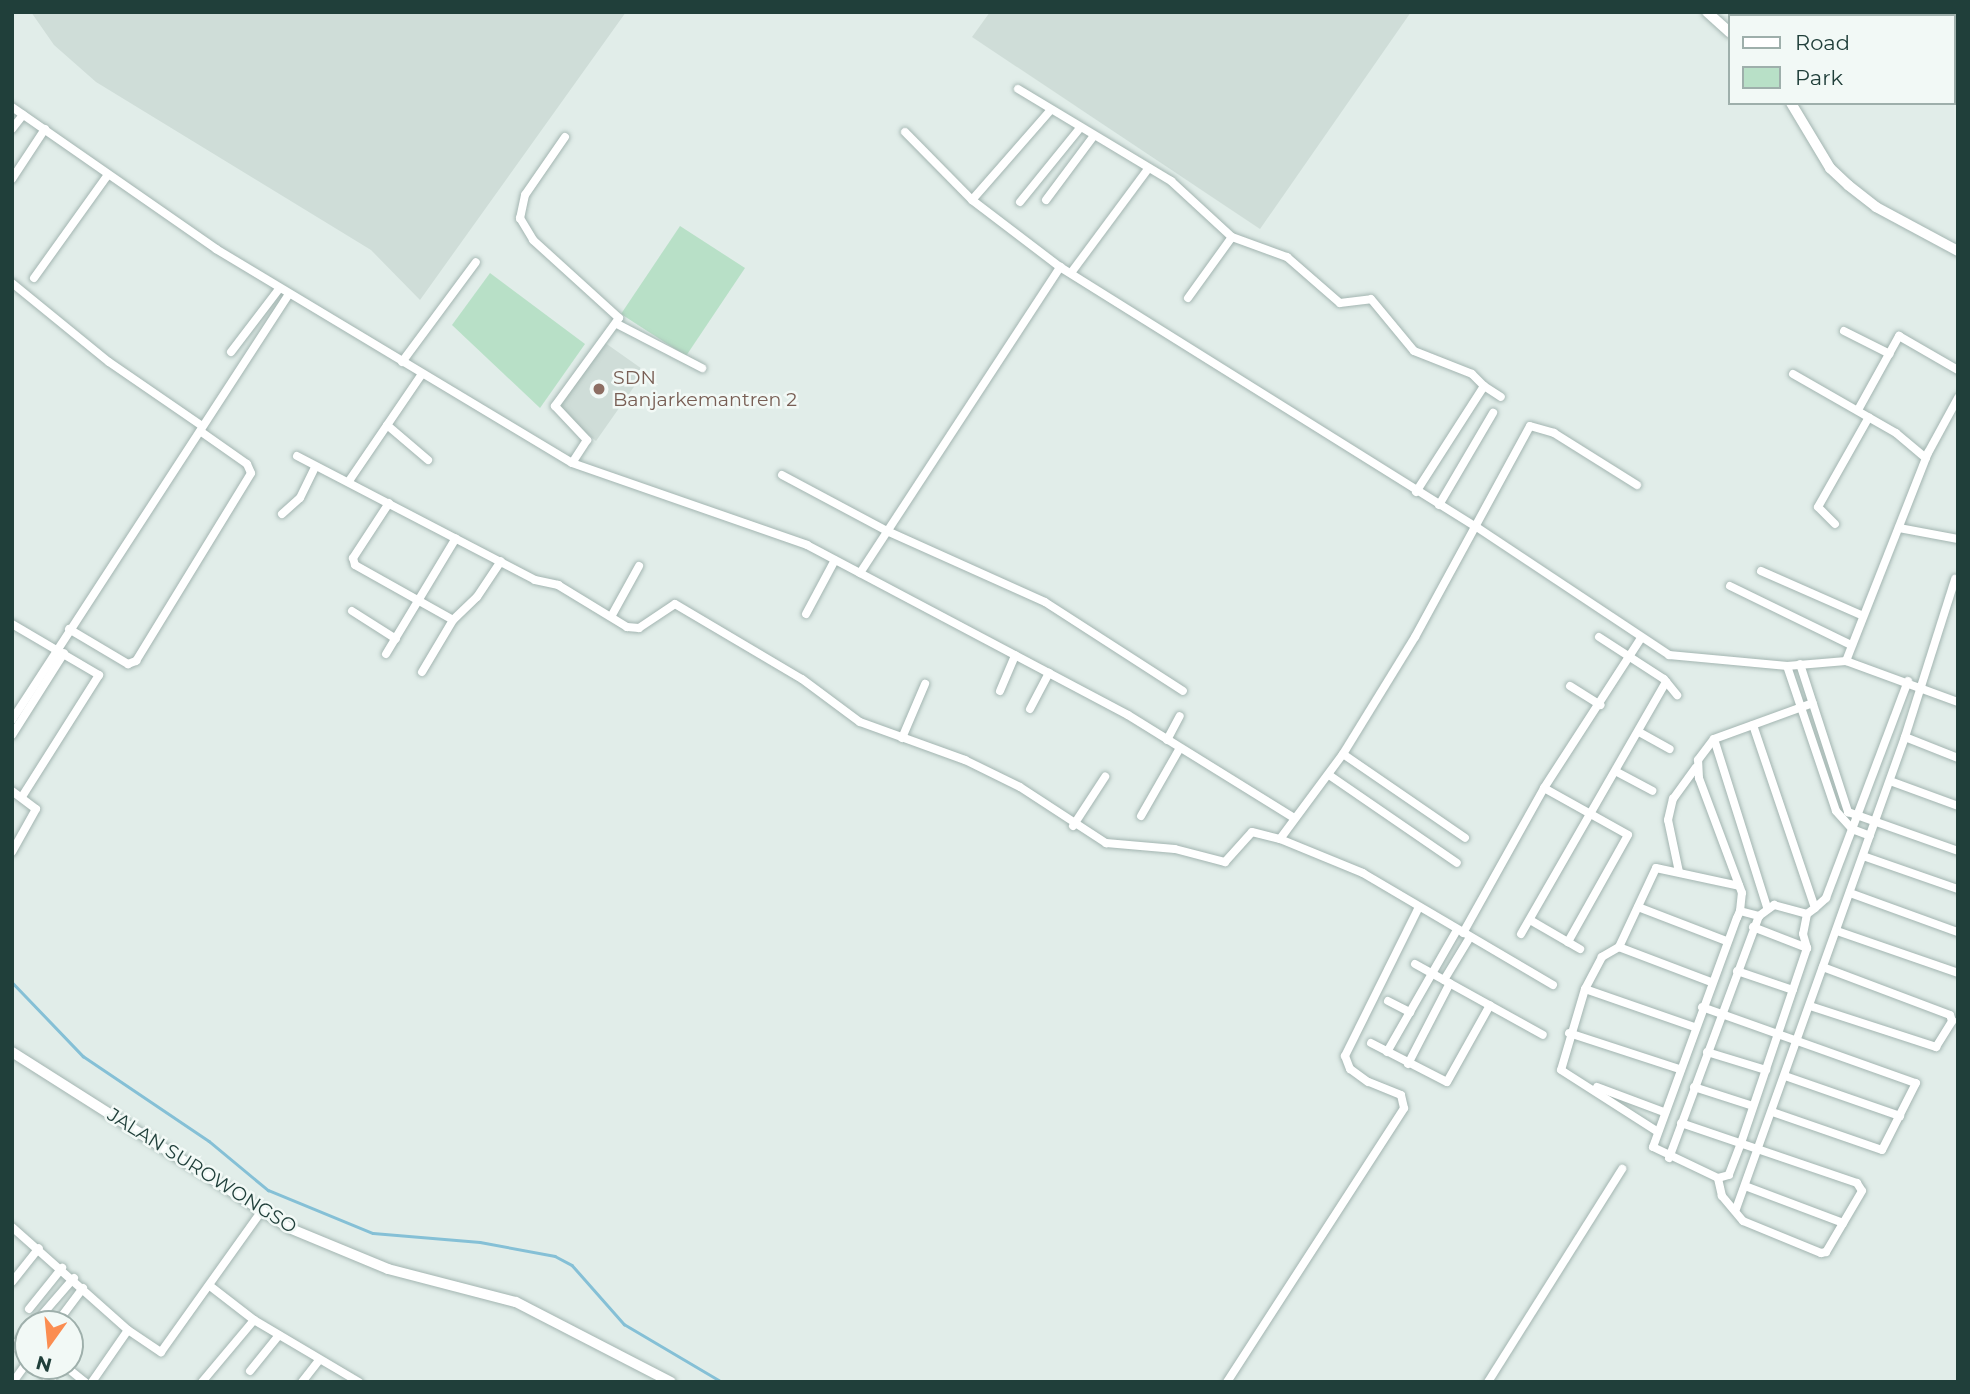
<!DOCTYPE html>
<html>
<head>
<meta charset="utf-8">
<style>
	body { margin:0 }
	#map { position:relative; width:1970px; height:1394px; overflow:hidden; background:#e1ede9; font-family:Montserrat,sans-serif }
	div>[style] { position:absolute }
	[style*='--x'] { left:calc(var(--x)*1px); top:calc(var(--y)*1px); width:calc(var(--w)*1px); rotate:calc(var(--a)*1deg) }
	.built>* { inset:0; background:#cfddd8 }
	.green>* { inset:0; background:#b8e0c7 }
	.stream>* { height:2.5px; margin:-1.25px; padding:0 1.25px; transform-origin:1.25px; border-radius:1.25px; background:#85c0d6 }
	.roads { filter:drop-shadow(0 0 2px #a3b5b1) drop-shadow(0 0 2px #a3b5b1) }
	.street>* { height:8px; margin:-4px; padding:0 4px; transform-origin:4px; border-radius:4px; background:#fff }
	.secondary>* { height:10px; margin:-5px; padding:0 5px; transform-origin:5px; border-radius:5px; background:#fff }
	.dots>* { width:19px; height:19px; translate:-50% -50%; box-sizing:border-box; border:4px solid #f2f9f6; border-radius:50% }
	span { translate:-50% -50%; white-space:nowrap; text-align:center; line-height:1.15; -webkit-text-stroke:5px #f2f9f6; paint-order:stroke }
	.education-label { font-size:19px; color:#785e54 }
	.left { translate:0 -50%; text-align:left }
	.street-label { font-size:19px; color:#203f3a }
	.frame { position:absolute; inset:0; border:14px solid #203f3a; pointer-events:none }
	.legend { position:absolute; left:1728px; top:14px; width:228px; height:91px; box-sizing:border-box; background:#f2f9f6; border:2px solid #9eafab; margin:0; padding:9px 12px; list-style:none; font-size:21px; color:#203f3a }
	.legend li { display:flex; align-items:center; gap:14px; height:35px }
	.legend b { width:35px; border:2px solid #9eafab }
	.north { position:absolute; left:14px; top:1310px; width:70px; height:70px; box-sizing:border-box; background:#f2f9f6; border:2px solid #9eafab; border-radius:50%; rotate:195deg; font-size:19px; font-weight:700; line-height:28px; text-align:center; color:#203f3a }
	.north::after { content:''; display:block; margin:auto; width:24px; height:32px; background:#fb8d51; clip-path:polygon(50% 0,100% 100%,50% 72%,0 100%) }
</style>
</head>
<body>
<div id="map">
	<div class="built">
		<i style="clip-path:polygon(31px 12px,626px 12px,420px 300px,371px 250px,96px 82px,54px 45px)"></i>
		<i style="clip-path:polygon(990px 12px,1411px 12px,1260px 229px,972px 37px)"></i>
		<i style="clip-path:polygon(601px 340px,645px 371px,596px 441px,553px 406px)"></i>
	</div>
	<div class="green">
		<i style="clip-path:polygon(680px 226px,745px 268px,686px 356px,621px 314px)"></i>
		<i style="clip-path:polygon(490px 273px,585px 344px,540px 408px,452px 325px)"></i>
	</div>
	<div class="stream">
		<i style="--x:12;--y:982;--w:103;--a:46.2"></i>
		<i style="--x:83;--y:1056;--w:152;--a:34"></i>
		<i style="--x:209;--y:1141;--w:77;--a:39.7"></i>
		<i style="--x:268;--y:1190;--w:113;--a:22.3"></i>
		<i style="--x:373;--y:1233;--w:107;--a:4.8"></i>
		<i style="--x:480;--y:1242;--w:76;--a:10.6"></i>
		<i style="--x:555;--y:1256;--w:19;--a:28"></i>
		<i style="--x:572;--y:1265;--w:79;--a:48.6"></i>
		<i style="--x:624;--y:1324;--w:114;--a:30.6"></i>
	</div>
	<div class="roads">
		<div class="street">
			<i style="--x:1903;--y:12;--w:5;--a:53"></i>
			<i style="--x:1954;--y:62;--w:5;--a:37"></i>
			<i style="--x:1018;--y:89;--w:179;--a:31"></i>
			<i style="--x:1171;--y:181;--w:83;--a:42.6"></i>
			<i style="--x:1232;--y:237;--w:59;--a:20"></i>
			<i style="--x:1287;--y:257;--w:70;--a:41"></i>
			<i style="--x:1340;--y:303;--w:31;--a:-7"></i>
			<i style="--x:1371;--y:299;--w:67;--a:50.4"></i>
			<i style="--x:1414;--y:351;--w:62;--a:21.6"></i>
			<i style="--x:1472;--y:374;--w:17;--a:45"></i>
			<i style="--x:12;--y:107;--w:249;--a:34.8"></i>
			<i style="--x:216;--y:249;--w:415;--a:31"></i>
			<i style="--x:572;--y:463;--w:249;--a:19.2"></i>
			<i style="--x:807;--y:545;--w:363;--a:27.9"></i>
			<i style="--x:1128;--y:715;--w:195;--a:31.8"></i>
			<i style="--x:12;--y:129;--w:18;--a:-52"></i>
			<i style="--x:905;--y:132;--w:95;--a:45.4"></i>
			<i style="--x:972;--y:200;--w:111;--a:37.3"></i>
			<i style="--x:1060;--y:267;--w:489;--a:32"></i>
			<i style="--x:1475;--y:526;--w:233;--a:33.6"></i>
			<i style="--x:1669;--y:655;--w:119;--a:5.3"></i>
			<i style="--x:1787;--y:666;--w:59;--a:-4.8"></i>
			<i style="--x:1846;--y:661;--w:119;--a:20.1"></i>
			<i style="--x:565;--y:137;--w:70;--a:124.6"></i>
			<i style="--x:525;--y:195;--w:24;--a:102"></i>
			<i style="--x:520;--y:218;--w:26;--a:59"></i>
			<i style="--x:533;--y:240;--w:116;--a:42.2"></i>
			<i style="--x:619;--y:318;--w:109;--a:126"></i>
			<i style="--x:555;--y:406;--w:47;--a:46.7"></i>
			<i style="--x:587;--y:440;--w:27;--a:123"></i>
			<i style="--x:12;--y:179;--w:60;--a:-56.6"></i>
			<i style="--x:972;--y:200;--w:117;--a:-48.8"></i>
			<i style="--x:1046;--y:200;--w:79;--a:-53.3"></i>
			<i style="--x:1020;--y:202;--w:95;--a:-51"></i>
			<i style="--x:1071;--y:273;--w:129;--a:-53.5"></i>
			<i style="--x:34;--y:278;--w:125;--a:-54.4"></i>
			<i style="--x:12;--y:283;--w:125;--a:39.2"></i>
			<i style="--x:109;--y:362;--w:113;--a:34.5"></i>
			<i style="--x:1188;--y:298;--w:75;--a:-54.2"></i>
			<i style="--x:617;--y:324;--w:96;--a:27.4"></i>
			<i style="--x:1844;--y:331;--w:51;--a:26.6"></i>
			<i style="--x:231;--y:352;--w:79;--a:-52.7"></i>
			<i style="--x:402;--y:362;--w:124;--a:-53.5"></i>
			<i style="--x:1793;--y:374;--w:119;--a:29.8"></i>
			<i style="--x:1896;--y:433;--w:39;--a:40"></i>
			<i style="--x:1858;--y:410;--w:85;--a:-61"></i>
			<i style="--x:1899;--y:336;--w:68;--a:30"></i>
			<i style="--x:387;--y:425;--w:54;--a:40.5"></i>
			<i style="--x:297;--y:456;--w:268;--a:27.5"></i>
			<i style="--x:535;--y:580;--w:24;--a:12"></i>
			<i style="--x:558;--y:585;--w:81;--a:31.3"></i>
			<i style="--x:627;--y:627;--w:12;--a:5"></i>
			<i style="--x:639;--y:628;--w:43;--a:-33.7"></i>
			<i style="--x:675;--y:604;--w:147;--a:30.6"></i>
			<i style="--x:802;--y:679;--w:72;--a:36.6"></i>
			<i style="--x:860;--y:722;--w:112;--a:19.9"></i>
			<i style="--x:965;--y:760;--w:61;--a:26.1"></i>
			<i style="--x:1020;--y:787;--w:103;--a:33.1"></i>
			<i style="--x:1106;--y:843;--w:69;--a:5"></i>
			<i style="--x:1175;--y:849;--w:52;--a:14.6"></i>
			<i style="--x:1225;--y:862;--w:40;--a:-48"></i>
			<i style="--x:1252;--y:832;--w:29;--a:14"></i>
			<i style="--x:782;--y:475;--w:119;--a:28.1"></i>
			<i style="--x:887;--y:531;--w:173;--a:24.2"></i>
			<i style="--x:1045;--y:602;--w:164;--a:32.8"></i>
			<i style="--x:349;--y:481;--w:130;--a:-55.7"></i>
			<i style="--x:1416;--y:492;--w:126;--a:-57.3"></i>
			<i style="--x:1484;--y:386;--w:20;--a:33"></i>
			<i style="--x:389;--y:503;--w:66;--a:123.2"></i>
			<i style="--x:353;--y:558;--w:7;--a:74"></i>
			<i style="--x:355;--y:565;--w:112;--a:29.3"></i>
			<i style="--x:1439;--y:505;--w:107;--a:-59.6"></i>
			<i style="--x:282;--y:514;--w:24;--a:-42"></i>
			<i style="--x:300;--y:498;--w:34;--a:-64"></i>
			<i style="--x:1835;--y:524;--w:24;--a:-135"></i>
			<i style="--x:1818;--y:507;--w:103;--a:-60.5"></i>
			<i style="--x:1899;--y:528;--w:60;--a:10.6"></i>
			<i style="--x:1761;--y:571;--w:109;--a:23.7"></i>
			<i style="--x:860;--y:573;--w:366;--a:-56.8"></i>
			<i style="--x:1730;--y:586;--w:135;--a:26"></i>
			<i style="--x:352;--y:611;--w:52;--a:32.5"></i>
			<i style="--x:806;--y:614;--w:61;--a:-61.8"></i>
			<i style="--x:612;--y:615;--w:56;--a:-61.1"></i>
			<i style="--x:12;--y:624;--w:101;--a:30.4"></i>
			<i style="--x:99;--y:675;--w:144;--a:122.3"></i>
			<i style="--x:69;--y:629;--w:69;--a:30.7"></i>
			<i style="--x:128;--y:664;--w:9;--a:-21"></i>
			<i style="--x:136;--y:661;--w:220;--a:-58.5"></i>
			<i style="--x:251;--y:473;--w:10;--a:-114"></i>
			<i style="--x:247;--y:464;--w:57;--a:-144.9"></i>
			<i style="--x:1599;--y:637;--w:77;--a:32.9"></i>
			<i style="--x:1664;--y:679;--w:21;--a:51"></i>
			<i style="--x:386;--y:654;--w:135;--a:-58.9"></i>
			<i style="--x:1846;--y:661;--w:224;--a:-68.5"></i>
			<i style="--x:1928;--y:453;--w:63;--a:-61.4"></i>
			<i style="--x:1800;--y:664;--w:156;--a:72"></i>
			<i style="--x:1848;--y:812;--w:117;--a:19.5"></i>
			<i style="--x:1787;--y:666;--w:153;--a:71.3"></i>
			<i style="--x:1836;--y:811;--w:24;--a:48"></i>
			<i style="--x:1852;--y:829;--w:19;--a:21"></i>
			<i style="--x:422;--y:672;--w:61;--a:-59.2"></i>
			<i style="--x:453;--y:620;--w:33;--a:-44"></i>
			<i style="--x:477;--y:597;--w:43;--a:-56.3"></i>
			<i style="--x:1570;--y:686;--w:36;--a:32"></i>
			<i style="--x:1000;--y:691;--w:39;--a:-67"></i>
			<i style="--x:1030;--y:709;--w:41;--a:-62.2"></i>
			<i style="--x:12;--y:720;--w:508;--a:-56.97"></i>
			<i style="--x:1753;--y:725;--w:193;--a:71.3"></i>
			<i style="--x:1815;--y:908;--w:10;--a:143"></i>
			<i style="--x:1807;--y:914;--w:20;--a:101"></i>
			<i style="--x:1803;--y:934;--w:15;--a:74"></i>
			<i style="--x:1807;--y:948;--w:206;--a:108.7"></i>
			<i style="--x:1741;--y:1143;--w:34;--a:111"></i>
			<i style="--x:1729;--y:1175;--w:11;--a:165"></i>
			<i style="--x:1718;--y:1178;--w:72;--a:-154.5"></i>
			<i style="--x:1653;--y:1147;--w:244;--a:-69.9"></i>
			<i style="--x:1737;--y:918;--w:8;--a:-67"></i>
			<i style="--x:1740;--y:911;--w:20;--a:15"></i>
			<i style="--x:1639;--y:732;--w:35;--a:29"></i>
			<i style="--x:12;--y:735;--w:97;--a:-57.6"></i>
			<i style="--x:1905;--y:737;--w:57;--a:21.6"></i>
			<i style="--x:902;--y:738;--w:59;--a:-66.9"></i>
			<i style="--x:1714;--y:739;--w:176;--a:72.5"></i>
			<i style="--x:1167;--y:740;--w:27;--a:-62"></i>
			<i style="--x:1343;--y:754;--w:148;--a:34.5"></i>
			<i style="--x:1617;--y:772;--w:40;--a:28"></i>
			<i style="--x:1329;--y:775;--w:155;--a:34.5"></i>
			<i style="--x:1890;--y:781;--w:72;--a:20.2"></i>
			<i style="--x:1544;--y:788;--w:96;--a:29.2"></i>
			<i style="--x:1628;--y:835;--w:123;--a:119.3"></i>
			<i style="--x:12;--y:791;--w:30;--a:37"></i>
			<i style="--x:36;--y:809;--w:49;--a:119.2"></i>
			<i style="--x:1141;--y:816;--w:78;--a:-60.2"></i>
			<i style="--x:1073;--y:826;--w:59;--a:-56.9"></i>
			<i style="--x:1863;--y:856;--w:101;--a:19.2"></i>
			<i style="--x:1679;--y:872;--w:53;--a:-101.9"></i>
			<i style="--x:1668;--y:820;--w:22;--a:-77"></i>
			<i style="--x:1673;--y:799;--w:39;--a:-54"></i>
			<i style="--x:1850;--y:893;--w:115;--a:19.9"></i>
			<i style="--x:1638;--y:907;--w:94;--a:21.1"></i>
			<i style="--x:1815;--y:908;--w:15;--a:-42"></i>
			<i style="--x:1826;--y:898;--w:232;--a:-69.3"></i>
			<i style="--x:1740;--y:911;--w:18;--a:-84"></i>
			<i style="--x:1742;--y:893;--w:123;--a:-110.5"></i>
			<i style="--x:1699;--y:778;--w:18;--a:-93"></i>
			<i style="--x:1698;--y:760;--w:26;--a:-53"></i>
			<i style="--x:1714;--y:739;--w:105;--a:-20"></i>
			<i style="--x:1530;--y:920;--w:58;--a:30.1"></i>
			<i style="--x:1753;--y:927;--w:58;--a:21.3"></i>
			<i style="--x:1837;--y:931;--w:128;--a:19.1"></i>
			<i style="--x:1463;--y:933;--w:166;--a:-60.8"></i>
			<i style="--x:1544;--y:788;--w:179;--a:-57.1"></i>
			<i style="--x:1521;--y:934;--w:291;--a:-60.1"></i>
			<i style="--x:1619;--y:947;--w:20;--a:150"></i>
			<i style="--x:1602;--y:957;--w:36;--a:118"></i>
			<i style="--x:1585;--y:989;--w:84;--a:106.5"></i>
			<i style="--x:1561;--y:1070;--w:115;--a:32.6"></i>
			<i style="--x:1415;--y:964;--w:146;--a:29"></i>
			<i style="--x:1737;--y:971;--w:59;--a:18.7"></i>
			<i style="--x:1444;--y:980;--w:50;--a:-58.8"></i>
			<i style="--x:1711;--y:982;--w:98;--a:-159.2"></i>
			<i style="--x:1619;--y:947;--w:87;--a:-64.9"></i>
			<i style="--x:1656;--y:868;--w:85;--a:12.2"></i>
			<i style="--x:1553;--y:985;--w:221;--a:-149.5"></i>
			<i style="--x:1363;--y:873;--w:90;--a:-157.7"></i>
			<i style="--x:1280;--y:839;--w:106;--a:-53.5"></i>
			<i style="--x:1343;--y:754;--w:137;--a:-58.4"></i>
			<i style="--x:1415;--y:637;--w:240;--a:-61.4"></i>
			<i style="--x:1530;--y:426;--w:25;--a:16"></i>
			<i style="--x:1554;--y:433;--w:98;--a:32.1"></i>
			<i style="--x:1585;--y:989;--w:115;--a:19.2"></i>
			<i style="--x:1388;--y:1001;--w:25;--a:27"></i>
			<i style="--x:1810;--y:1006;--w:133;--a:18"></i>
			<i style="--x:1936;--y:1047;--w:31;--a:-58"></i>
			<i style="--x:1952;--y:1021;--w:6;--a:-108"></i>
			<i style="--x:1950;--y:1015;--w:136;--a:-159.3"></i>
			<i style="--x:1702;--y:1007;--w:227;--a:19.6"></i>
			<i style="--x:1916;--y:1083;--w:75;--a:116.9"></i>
			<i style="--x:1882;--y:1150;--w:116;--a:-160.9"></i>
			<i style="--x:1569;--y:1033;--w:116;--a:18.1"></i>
			<i style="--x:1371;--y:1043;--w:85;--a:27.2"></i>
			<i style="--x:1447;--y:1082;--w:88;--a:-60.8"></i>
			<i style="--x:1387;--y:1052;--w:141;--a:-60.2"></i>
			<i style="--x:1707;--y:1052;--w:62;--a:17"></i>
			<i style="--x:1408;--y:1064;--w:91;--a:-62.6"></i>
			<i style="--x:1785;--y:1076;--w:122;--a:19.2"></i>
			<i style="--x:1597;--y:1087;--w:72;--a:20.5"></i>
			<i style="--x:1694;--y:1087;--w:62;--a:17.9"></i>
			<i style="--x:1681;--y:1123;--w:186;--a:18.8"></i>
			<i style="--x:1857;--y:1183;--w:9;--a:58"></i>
			<i style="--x:1862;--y:1191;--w:71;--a:120.5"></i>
			<i style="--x:1826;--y:1252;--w:5;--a:169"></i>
			<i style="--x:1821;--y:1253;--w:84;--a:-157.7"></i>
			<i style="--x:1743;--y:1221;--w:33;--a:-130"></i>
			<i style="--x:1722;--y:1196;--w:18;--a:-103"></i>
			<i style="--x:1669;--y:1158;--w:258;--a:-69.6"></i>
			<i style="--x:1759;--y:916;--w:19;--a:-36"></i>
			<i style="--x:1774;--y:905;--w:34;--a:15"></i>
			<i style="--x:1745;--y:1186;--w:105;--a:20.7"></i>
			<i style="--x:1736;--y:1209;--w:501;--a:-70.3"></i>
			<i style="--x:1905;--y:737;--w:166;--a:-72.4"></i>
			<i style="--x:12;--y:1227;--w:155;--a:41.6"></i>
			<i style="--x:128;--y:1330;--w:40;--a:34"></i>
			<i style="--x:161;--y:1352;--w:172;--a:-54.5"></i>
			<i style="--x:12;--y:1282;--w:43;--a:-51.5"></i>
			<i style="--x:210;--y:1286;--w:56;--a:37.7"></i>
			<i style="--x:254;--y:1320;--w:122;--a:30.6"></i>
			<i style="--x:29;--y:1309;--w:53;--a:-51.2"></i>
			<i style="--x:34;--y:1324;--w:61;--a:-49"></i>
			<i style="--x:56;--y:1324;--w:45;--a:-53.1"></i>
			<i style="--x:12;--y:1348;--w:24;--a:-48"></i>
			<i style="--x:65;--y:1366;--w:26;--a:39"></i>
			<i style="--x:250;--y:1371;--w:46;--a:-51.1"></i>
			<i style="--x:41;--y:1373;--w:15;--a:37"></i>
			<i style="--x:13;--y:1382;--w:26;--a:-54"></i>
			<i style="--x:92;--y:1382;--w:63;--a:-55.3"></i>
			<i style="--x:202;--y:1382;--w:81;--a:-50"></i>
			<i style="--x:302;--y:1382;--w:28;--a:-52"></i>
			<i style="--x:1227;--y:1382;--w:326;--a:-57.1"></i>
			<i style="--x:1404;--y:1108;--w:13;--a:-103"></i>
			<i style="--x:1401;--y:1095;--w:35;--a:-158"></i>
			<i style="--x:1368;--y:1082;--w:22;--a:-144"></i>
			<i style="--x:1350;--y:1069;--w:14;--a:-111"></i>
			<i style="--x:1345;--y:1056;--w:166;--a:-63.6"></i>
			<i style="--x:1488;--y:1382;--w:252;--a:-57.8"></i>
		</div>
		<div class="secondary">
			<i style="--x:1707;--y:12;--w:31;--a:42"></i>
			<i style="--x:1791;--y:103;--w:76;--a:59"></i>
			<i style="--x:1830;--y:168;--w:25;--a:43"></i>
			<i style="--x:1848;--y:185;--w:36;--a:38"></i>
			<i style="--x:1876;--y:207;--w:93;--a:28.2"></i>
			<i style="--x:12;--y:1052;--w:328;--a:32.4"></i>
			<i style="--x:289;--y:1228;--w:107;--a:22.5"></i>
			<i style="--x:388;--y:1269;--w:132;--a:14.5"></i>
			<i style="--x:516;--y:1302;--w:174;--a:27.3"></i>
		</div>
	</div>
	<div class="dots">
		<i style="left:599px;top:389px;background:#8d6e63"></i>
	</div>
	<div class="education-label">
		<span class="left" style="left:613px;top:389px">SDN<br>Banjarkemantren 2</span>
	</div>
	<div class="street-label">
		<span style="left:202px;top:1171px;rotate:32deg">JALAN SUROWONGSO</span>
	</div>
	<div class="frame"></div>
	<ul class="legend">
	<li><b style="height:9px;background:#fff"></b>Road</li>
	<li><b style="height:19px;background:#b8e0c7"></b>Park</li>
	</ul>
	<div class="north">N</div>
</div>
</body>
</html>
